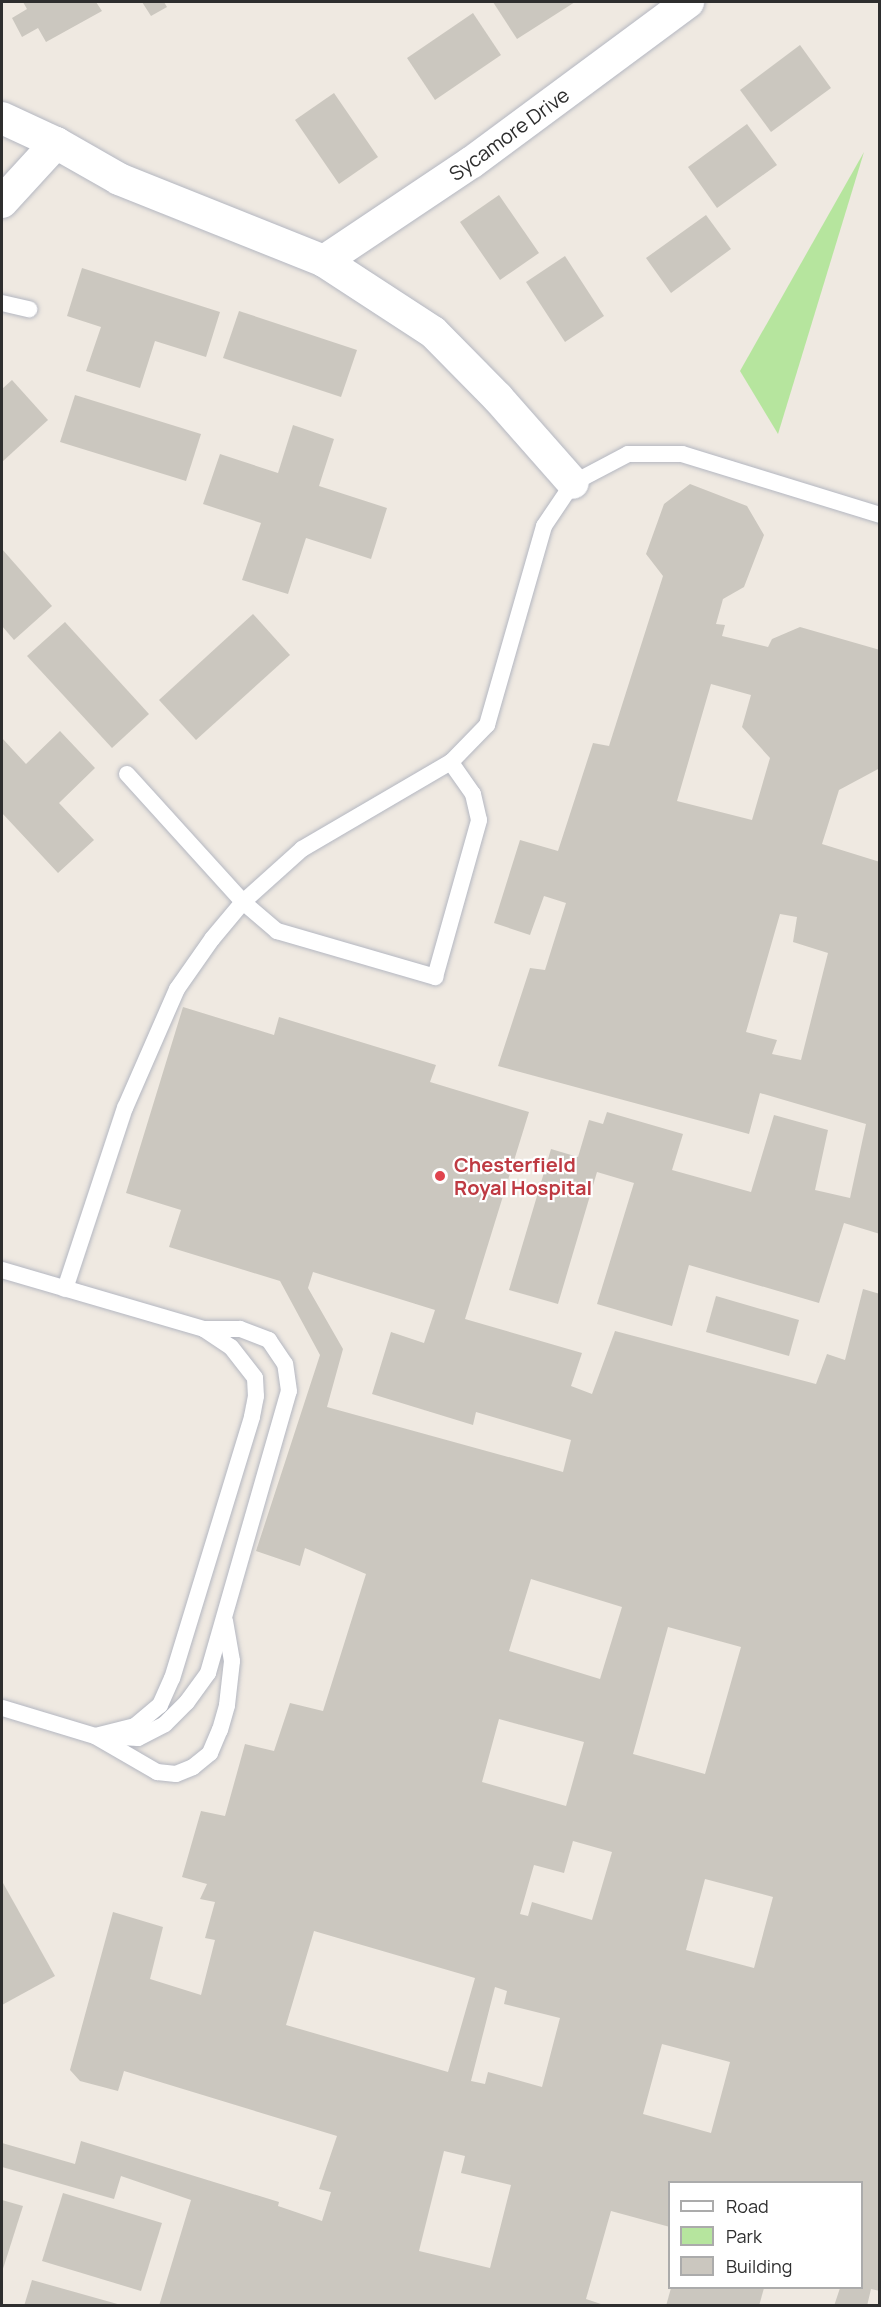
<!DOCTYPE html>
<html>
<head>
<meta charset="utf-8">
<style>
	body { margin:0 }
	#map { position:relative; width:881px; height:2307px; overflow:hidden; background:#efe9e1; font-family:Manrope,sans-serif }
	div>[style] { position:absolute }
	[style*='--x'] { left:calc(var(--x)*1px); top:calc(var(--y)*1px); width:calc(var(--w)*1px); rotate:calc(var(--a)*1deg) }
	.green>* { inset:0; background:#b6e59e }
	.building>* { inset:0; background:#cbc7bf }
	.roads { filter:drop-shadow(0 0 2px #b4b7c1) drop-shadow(0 0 2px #b4b7c1) }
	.service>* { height:16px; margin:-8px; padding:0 8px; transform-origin:8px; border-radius:8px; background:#fff }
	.minor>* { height:32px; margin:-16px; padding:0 16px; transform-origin:16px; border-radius:16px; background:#fff }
	.dots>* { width:16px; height:16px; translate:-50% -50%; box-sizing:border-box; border:3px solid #fff; border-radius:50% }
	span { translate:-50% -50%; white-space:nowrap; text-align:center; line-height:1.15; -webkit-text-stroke:4.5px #fff; paint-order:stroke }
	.street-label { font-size:20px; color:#2e2e2e }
	.health-label { font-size:20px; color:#be3a42; font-weight:700 }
	.left { translate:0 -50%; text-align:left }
	.frame { position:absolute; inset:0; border:3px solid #2e2e2e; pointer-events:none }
	.legend { position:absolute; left:668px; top:2181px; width:195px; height:108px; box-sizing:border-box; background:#fff; border:2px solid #ababab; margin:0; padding:8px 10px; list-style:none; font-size:18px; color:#2e2e2e }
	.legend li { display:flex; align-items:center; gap:12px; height:30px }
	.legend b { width:30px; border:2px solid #ababab }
</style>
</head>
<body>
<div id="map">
	<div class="green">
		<i style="clip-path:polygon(864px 152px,778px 434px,740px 371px)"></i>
	</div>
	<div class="building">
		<i style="clip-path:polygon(23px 2px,96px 2px,102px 11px,46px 42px,38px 28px,22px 37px,12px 18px,27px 9px)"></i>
		<i style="clip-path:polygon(142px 2px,164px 2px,167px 7px,151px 16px)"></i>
		<i style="clip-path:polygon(493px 2px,575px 2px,517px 39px)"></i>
		<i style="clip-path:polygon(473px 13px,501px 55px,435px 100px,407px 58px)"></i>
		<i style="clip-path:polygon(800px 45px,831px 88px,771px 132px,740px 90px)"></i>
		<i style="clip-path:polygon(334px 93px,378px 157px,339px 184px,295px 120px)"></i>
		<i style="clip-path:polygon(747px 124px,777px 165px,717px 208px,688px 167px)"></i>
		<i style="clip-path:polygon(499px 195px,539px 253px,500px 280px,460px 222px)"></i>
		<i style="clip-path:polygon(706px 215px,731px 249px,671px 293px,646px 258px)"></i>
		<i style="clip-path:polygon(565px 256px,604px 316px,565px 342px,526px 282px)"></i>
		<i style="clip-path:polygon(82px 268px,220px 312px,206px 357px,155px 341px,140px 388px,86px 371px,101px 327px,67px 316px)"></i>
		<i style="clip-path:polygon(239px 311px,357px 350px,341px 397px,223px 358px)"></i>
		<i style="clip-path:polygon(12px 380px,48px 420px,2px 462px,2px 389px)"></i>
		<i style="clip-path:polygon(75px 395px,201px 434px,186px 481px,60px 442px)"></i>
		<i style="clip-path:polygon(293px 425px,334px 439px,319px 486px,387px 508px,371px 559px,306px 538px,288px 594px,242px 580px,261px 523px,203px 504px,220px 454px,278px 473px)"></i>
		<i style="clip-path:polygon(evenodd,690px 484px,747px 506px,764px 535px,744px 587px,723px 599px,716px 624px,725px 625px,722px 636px,768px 647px,772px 639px,800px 627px,880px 650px,880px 768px,839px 790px,822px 844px,880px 862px,880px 1234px,844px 1223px,819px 1303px,689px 1265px,672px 1326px,597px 1304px,634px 1183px,597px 1172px,558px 1304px,509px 1290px,551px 1149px,578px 1157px,589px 1120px,603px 1124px,607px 1112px,683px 1134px,672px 1170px,751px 1192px,774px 1115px,828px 1130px,815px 1190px,850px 1198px,866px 1124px,760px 1093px,749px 1134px,498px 1066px,530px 968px,545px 970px,566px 903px,544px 896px,530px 935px,494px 923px,520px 840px,558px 851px,593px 743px,609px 746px,663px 576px,646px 554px,664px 504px,690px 484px,711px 684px,751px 695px,742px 727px,770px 758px,752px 820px,677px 801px,711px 684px,690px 484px,780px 914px,797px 917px,793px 942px,828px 953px,801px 1060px,772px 1054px,777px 1040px,746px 1032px,780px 914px)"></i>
		<i style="clip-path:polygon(2px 549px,52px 606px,14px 640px,2px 626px)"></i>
		<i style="clip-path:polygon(253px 614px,290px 655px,196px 740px,159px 700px)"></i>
		<i style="clip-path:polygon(65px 622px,149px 714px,112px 748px,27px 656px)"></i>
		<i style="clip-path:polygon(60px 731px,95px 768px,59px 803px,94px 840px,58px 873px,2px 813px,2px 738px,26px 764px)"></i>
		<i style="clip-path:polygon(evenodd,183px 1007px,274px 1035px,279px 1017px,436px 1065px,430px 1082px,529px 1112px,465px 1319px,582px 1353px,571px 1386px,592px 1394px,615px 1331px,816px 1384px,827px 1354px,845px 1360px,863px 1289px,880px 1294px,880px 2291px,871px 2289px,867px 2306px,834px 2306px,840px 2288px,862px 2288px,862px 2182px,670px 2182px,670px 2227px,611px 2211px,586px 2299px,607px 2306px,159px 2306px,191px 2200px,121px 2176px,114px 2199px,2px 2167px,2px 2143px,75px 2164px,81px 2141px,279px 2202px,278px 2206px,322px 2221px,331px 2192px,319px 2189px,337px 2136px,124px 2071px,118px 2091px,80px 2081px,70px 2070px,113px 1912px,163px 1927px,150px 1979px,201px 1995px,215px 1940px,205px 1938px,215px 1902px,200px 1899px,207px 1884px,182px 1877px,201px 1811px,225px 1816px,245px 1744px,274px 1751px,290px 1703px,323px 1711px,366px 1574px,305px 1548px,300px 1566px,256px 1551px,320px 1355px,280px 1281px,169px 1247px,181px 1210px,126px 1193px,183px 1007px,313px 1272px,435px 1310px,424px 1343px,391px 1332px,372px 1394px,473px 1425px,476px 1412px,571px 1440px,563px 1472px,327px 1407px,343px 1349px,308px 1288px,313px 1272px,183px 1007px,531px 1579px,622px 1607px,600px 1679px,509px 1651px,531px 1579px,183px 1007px,668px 1627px,741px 1647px,705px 1774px,633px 1754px,668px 1627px,183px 1007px,499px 1719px,584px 1742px,566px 1806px,482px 1782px,499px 1719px,183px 1007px,573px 1841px,612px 1852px,592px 1920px,532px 1902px,528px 1916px,520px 1914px,534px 1865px,564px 1873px,573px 1841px,183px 1007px,705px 1879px,773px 1897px,754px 1968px,686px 1950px,705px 1879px,183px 1007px,314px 1931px,475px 1978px,448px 2072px,286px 2025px,314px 1931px,183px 1007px,495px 1987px,507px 1991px,504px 2004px,560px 2018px,542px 2087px,488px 2072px,485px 2084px,471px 2081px,495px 1987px,183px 1007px,662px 2044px,730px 2062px,711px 2133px,643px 2114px,662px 2044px,183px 1007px,444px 2151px,465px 2156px,461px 2173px,511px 2185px,490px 2268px,419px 2251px,444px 2151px)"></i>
		<i style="clip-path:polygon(716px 1296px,799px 1320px,789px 1356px,706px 1332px)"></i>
		<i style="clip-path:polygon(3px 1883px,55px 1976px,2px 2005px,2px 1885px)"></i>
		<i style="clip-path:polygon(63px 2193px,162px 2223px,141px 2291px,42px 2261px)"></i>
		<i style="clip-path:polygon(2px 2200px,23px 2206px,2px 2272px)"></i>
		<i style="clip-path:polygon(32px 2280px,121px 2305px,121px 2306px,24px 2306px)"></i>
		<i style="clip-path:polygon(671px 2288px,764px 2288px,759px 2306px,666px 2306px)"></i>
	</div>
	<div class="roads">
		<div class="service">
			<i style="--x:2;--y:303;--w:28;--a:13"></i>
			<i style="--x:127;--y:774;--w:173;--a:47.8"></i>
			<i style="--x:243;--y:902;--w:45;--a:40.5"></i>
			<i style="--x:277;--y:931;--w:165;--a:16.2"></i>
			<i style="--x:435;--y:977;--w:163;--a:-74.3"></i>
			<i style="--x:479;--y:820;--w:27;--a:-103"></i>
			<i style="--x:473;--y:794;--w:39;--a:-125"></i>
			<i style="--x:2;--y:1270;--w:210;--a:16.3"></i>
			<i style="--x:204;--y:1329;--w:32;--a:34"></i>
			<i style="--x:231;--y:1347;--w:39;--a:52"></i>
			<i style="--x:255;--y:1378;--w:18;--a:87"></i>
			<i style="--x:256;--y:1396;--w:21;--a:101"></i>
			<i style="--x:252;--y:1417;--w:273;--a:107"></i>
			<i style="--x:172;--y:1678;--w:30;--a:114"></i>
			<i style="--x:160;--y:1705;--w:33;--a:140"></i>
			<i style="--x:135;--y:1726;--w:41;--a:166"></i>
			<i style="--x:95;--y:1736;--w:97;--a:-163.2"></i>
			<i style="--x:65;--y:1289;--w:191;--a:-71.7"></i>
			<i style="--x:125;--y:1108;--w:130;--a:-66.4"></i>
			<i style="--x:177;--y:989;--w:61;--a:-55"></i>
			<i style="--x:212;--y:939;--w:48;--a:-50"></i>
			<i style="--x:243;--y:902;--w:79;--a:-41.9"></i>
			<i style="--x:302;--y:849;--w:173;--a:-30.3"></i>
			<i style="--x:451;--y:762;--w:52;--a:-45.8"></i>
			<i style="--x:487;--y:725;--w:207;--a:-74"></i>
			<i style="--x:544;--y:526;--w:52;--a:-56"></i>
			<i style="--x:573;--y:483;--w:62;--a:-27.8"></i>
			<i style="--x:628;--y:454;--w:54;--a:0"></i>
			<i style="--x:682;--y:454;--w:207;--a:17.1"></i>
			<i style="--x:95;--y:1736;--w:72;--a:30.1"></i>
			<i style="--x:157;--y:1772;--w:19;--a:6"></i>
			<i style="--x:176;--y:1774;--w:18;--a:-22"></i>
			<i style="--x:193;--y:1767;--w:22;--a:-39"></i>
			<i style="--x:210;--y:1753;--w:25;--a:-67"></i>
			<i style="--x:220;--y:1730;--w:26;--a:-74"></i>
			<i style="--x:227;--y:1705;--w:44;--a:-83.5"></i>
			<i style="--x:232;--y:1661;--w:41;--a:-99.9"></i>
			<i style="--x:120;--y:1737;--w:18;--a:3"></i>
			<i style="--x:138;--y:1738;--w:30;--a:-27"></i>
			<i style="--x:165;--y:1724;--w:31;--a:-45"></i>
			<i style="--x:187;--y:1702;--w:36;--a:-54"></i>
			<i style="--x:208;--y:1673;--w:293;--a:-74"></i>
			<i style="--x:289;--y:1391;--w:27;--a:-98"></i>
			<i style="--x:285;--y:1364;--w:29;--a:-124"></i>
			<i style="--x:269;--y:1340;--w:31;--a:-159"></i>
			<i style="--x:240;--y:1329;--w:36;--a:180"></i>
		</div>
		<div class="minor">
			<i style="--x:2;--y:118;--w:60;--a:24.8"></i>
			<i style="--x:56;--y:143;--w:73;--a:29.7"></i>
			<i style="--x:119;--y:179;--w:221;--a:21.8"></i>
			<i style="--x:324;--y:261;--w:130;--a:33.1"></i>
			<i style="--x:433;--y:332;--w:93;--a:45.4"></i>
			<i style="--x:498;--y:398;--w:113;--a:48.6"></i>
			<i style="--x:2;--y:202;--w:80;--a:-47.5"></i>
			<i style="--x:324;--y:261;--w:178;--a:-33.8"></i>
			<i style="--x:472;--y:162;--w:269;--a:-36.5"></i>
		</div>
	</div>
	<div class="dots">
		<i style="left:440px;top:1176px;background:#e0444e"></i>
	</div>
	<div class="street-label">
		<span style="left:509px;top:134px;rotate:-36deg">Sycamore Drive</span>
	</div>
	<div class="health-label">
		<span class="left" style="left:454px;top:1176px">Chesterfield<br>Royal Hospital</span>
	</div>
	<div class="frame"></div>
	<ul class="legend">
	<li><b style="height:8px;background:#fff"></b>Road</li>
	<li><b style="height:16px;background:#b6e59e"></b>Park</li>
	<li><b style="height:16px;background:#cbc7bf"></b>Building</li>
	</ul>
</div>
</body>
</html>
